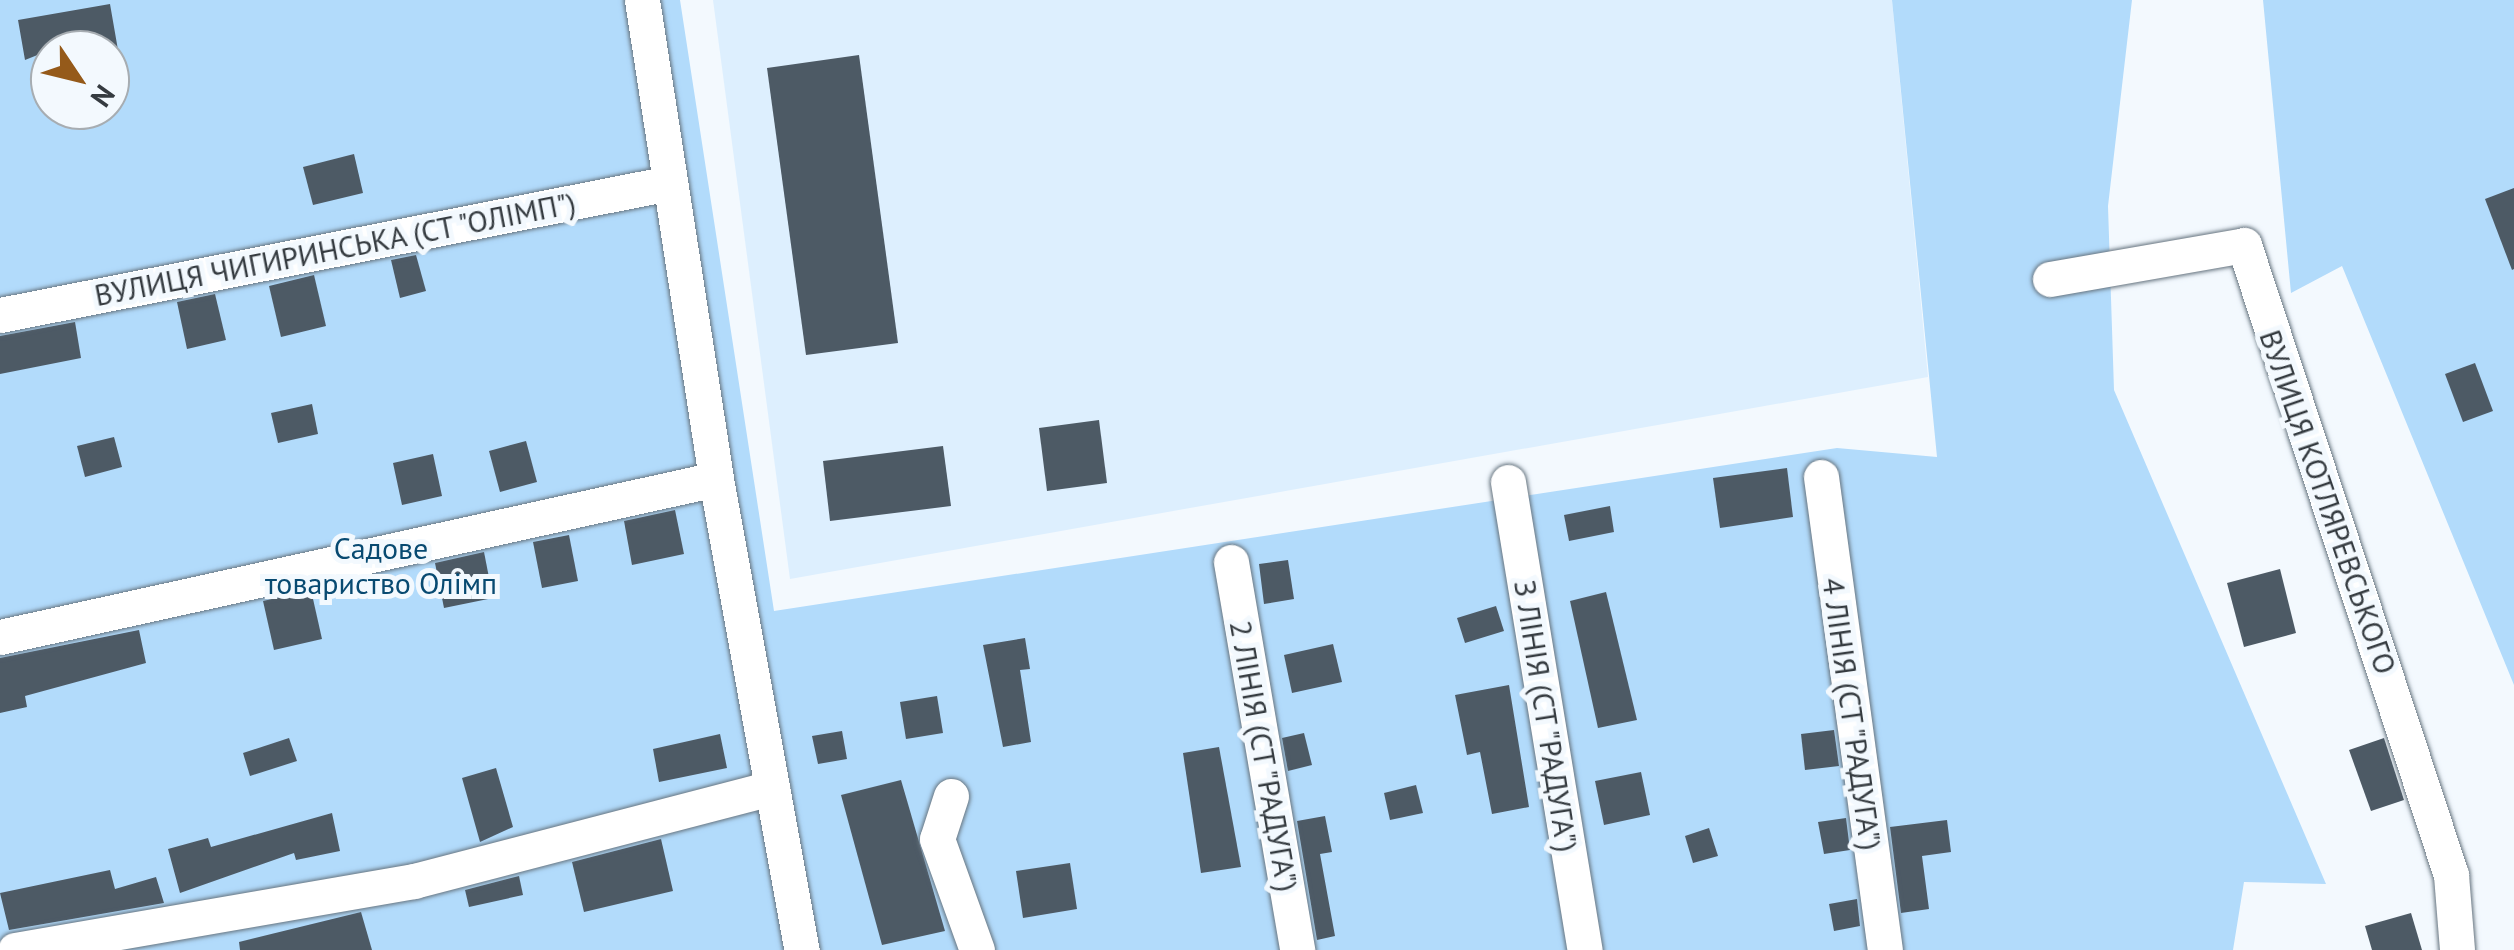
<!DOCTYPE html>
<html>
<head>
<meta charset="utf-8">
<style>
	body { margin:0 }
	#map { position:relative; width:2514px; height:950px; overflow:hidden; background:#f3f9fe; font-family:"PT Sans",sans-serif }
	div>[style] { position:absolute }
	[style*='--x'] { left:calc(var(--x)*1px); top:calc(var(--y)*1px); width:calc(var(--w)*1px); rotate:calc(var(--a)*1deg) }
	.built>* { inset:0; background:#ddeffe }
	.green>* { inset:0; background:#b2dbfb }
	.building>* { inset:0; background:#4d5a65 }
	.roads { filter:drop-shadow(0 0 2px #677580) drop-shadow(0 0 2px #677580) }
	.minor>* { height:35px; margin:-17.5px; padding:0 17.5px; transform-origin:17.5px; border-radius:17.5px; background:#fff }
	span { translate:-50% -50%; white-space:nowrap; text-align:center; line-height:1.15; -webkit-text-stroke:10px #f3f9fe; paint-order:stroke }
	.street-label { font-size:30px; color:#353b40 }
	.park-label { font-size:30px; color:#084a71 }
	.north { position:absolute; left:30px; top:30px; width:100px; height:100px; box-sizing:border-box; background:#f3f9fe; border:2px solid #a7adb2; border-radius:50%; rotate:125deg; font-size:28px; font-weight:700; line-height:40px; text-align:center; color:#353b40 }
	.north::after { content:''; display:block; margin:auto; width:35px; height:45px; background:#955a1a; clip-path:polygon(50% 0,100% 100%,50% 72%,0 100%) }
</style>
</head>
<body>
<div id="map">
	<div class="built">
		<i style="clip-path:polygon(713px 0,1892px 0,1928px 377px,790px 579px)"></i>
	</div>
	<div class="green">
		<i style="clip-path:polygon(evenodd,0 0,680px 0,774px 611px,1837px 448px,1937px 457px,1892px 0,2132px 0,2108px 206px,2114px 390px,2326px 884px,2244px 882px,2233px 950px,0 950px,0 0,50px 50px,110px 50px,110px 110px,50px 110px,50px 50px)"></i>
		<i style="clip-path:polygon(2263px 0,2514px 0,2514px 685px,2342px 266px,2291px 293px)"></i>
	</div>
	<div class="building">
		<i style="clip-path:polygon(110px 4px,118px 50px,50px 50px,25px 60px,18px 20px)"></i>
		<i style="clip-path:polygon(859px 55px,898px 343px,806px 355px,767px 68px)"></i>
		<i style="clip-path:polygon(354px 154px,363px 193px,313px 205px,303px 167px)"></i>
		<i style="clip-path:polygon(2514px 188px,2514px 269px,2512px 270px,2485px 199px)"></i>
		<i style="clip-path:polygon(416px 255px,426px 291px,400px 298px,391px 260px)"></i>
		<i style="clip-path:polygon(314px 275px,326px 326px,281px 337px,269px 286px)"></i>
		<i style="clip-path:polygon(215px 294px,226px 340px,187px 349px,177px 302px)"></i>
		<i style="clip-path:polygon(75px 322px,81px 358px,0 374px,0 336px)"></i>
		<i style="clip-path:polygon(2475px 363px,2493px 411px,2463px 422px,2445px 374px)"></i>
		<i style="clip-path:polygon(312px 404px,318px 434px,278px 443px,271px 413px)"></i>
		<i style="clip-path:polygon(1099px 420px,1107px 483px,1047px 491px,1039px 428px)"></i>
		<i style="clip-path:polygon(114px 437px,122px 467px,85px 477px,77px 446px)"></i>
		<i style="clip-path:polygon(526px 441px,537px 482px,500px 492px,489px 451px)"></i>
		<i style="clip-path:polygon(943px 446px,951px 506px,830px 521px,823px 461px)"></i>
		<i style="clip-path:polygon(433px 454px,442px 496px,402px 505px,393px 463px)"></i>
		<i style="clip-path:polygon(1787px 468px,1793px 517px,1720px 528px,1713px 478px)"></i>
		<i style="clip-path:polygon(1610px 506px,1614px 532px,1569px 541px,1564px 515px)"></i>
		<i style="clip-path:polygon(675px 510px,684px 554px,632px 565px,624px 521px)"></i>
		<i style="clip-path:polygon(569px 535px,578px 581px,542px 588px,533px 542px)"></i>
		<i style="clip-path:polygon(484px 552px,493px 598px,444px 608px,435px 563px)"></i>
		<i style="clip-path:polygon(1288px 560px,1294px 599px,1264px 604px,1259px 564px)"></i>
		<i style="clip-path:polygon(2280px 569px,2296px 633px,2244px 647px,2227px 583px)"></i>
		<i style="clip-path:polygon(311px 590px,322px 639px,274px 650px,263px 601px)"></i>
		<i style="clip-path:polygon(1606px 592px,1637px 720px,1598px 728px,1570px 601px)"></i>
		<i style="clip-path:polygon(1496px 606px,1504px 631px,1465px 643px,1457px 618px)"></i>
		<i style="clip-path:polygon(139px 630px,146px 663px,25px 696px,27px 707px,0 713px,0 658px)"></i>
		<i style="clip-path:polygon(1025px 638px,1030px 669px,1020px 670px,1031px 742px,1003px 747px,983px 645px)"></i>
		<i style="clip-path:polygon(1333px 644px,1342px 682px,1292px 693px,1284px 655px)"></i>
		<i style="clip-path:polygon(1509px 685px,1529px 807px,1492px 814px,1480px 752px,1467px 755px,1455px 695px)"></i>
		<i style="clip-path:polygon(937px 696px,943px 733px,906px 739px,900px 702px)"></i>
		<i style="clip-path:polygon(1834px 730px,1839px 766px,1805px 770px,1801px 734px)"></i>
		<i style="clip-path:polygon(842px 731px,847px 759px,818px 764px,812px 736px)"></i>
		<i style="clip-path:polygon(1304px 733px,1312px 765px,1288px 771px,1282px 738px)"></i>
		<i style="clip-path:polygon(720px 734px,727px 768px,659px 782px,653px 749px)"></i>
		<i style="clip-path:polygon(289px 738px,297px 761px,250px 776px,243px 753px)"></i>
		<i style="clip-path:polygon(2384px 738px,2404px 800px,2371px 811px,2349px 750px)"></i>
		<i style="clip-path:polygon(1219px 747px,1241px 867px,1201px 873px,1183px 753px)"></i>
		<i style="clip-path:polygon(496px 768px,513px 827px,480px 842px,462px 778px)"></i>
		<i style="clip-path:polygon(1641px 772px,1650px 815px,1604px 825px,1595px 781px)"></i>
		<i style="clip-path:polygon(901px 780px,945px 931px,882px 945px,841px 795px)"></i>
		<i style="clip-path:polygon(1416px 785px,1423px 813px,1390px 820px,1384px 793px)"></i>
		<i style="clip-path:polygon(332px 813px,340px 851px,296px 860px,294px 853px,180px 893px,168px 849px,208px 838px,211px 847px)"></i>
		<i style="clip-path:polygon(1325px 816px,1332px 852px,1320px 854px,1335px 936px,1317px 940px,1297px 821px)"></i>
		<i style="clip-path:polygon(1846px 818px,1850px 850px,1824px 854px,1818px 822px)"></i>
		<i style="clip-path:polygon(1947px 820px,1951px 852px,1922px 856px,1929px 909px,1901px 913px,1890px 827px)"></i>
		<i style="clip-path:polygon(1709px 828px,1718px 856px,1693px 863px,1685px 836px)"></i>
		<i style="clip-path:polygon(661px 839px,673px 891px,584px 912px,572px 862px)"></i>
		<i style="clip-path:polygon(1070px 863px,1077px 909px,1023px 918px,1016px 871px)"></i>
		<i style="clip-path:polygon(110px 870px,115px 889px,156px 877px,164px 903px,9px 930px,0 893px)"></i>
		<i style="clip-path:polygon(519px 876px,523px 895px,469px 907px,465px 890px)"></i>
		<i style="clip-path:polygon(1857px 899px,1860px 926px,1834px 931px,1829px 904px)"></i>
		<i style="clip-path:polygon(361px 912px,372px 950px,240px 950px,239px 942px)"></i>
		<i style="clip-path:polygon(2411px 913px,2422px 950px,2372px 950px,2365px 926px)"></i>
	</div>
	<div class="roads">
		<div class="minor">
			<i style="--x:642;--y:0;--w:485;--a:81.2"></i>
			<i style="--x:716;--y:479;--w:479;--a:79.7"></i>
			<i style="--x:2050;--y:279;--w:197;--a:-9.9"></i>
			<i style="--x:2244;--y:245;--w:663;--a:71.81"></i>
			<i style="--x:2451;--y:875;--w:75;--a:85.4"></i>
			<i style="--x:0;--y:315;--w:683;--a:-11.15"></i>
			<i style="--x:1821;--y:477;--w:477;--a:82.3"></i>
			<i style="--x:1508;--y:482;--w:474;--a:80.7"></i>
			<i style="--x:1231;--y:562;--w:394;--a:80.3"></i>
			<i style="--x:0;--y:637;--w:733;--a:-12.44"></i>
			<i style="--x:951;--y:796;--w:45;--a:108"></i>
			<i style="--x:937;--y:839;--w:118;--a:70.2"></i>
			<i style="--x:15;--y:950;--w:405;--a:-9.8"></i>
			<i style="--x:414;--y:881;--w:370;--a:-14.6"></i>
		</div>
	</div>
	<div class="street-label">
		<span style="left:335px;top:249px;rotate:-11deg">ВУЛИЦЯ ЧИГИРИНСЬКА (СТ "ОЛІМП")</span>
		<span style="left:2328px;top:502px;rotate:71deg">ВУЛИЦЯ КОТЛЯРЕВСЬКОГО</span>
		<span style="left:1852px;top:714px;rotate:82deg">4 ЛІНІЯ (СТ "РАДУГА")</span>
		<span style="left:1546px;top:716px;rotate:81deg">З ЛІНІЯ (СТ "РАДУГА")</span>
		<span style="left:1264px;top:756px;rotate:80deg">2 ЛІНІЯ (СТ "РАДУГА")</span>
	</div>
	<div class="park-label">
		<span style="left:381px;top:565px">Садове<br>товариство Олімп</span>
	</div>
	<div class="north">N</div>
</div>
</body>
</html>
